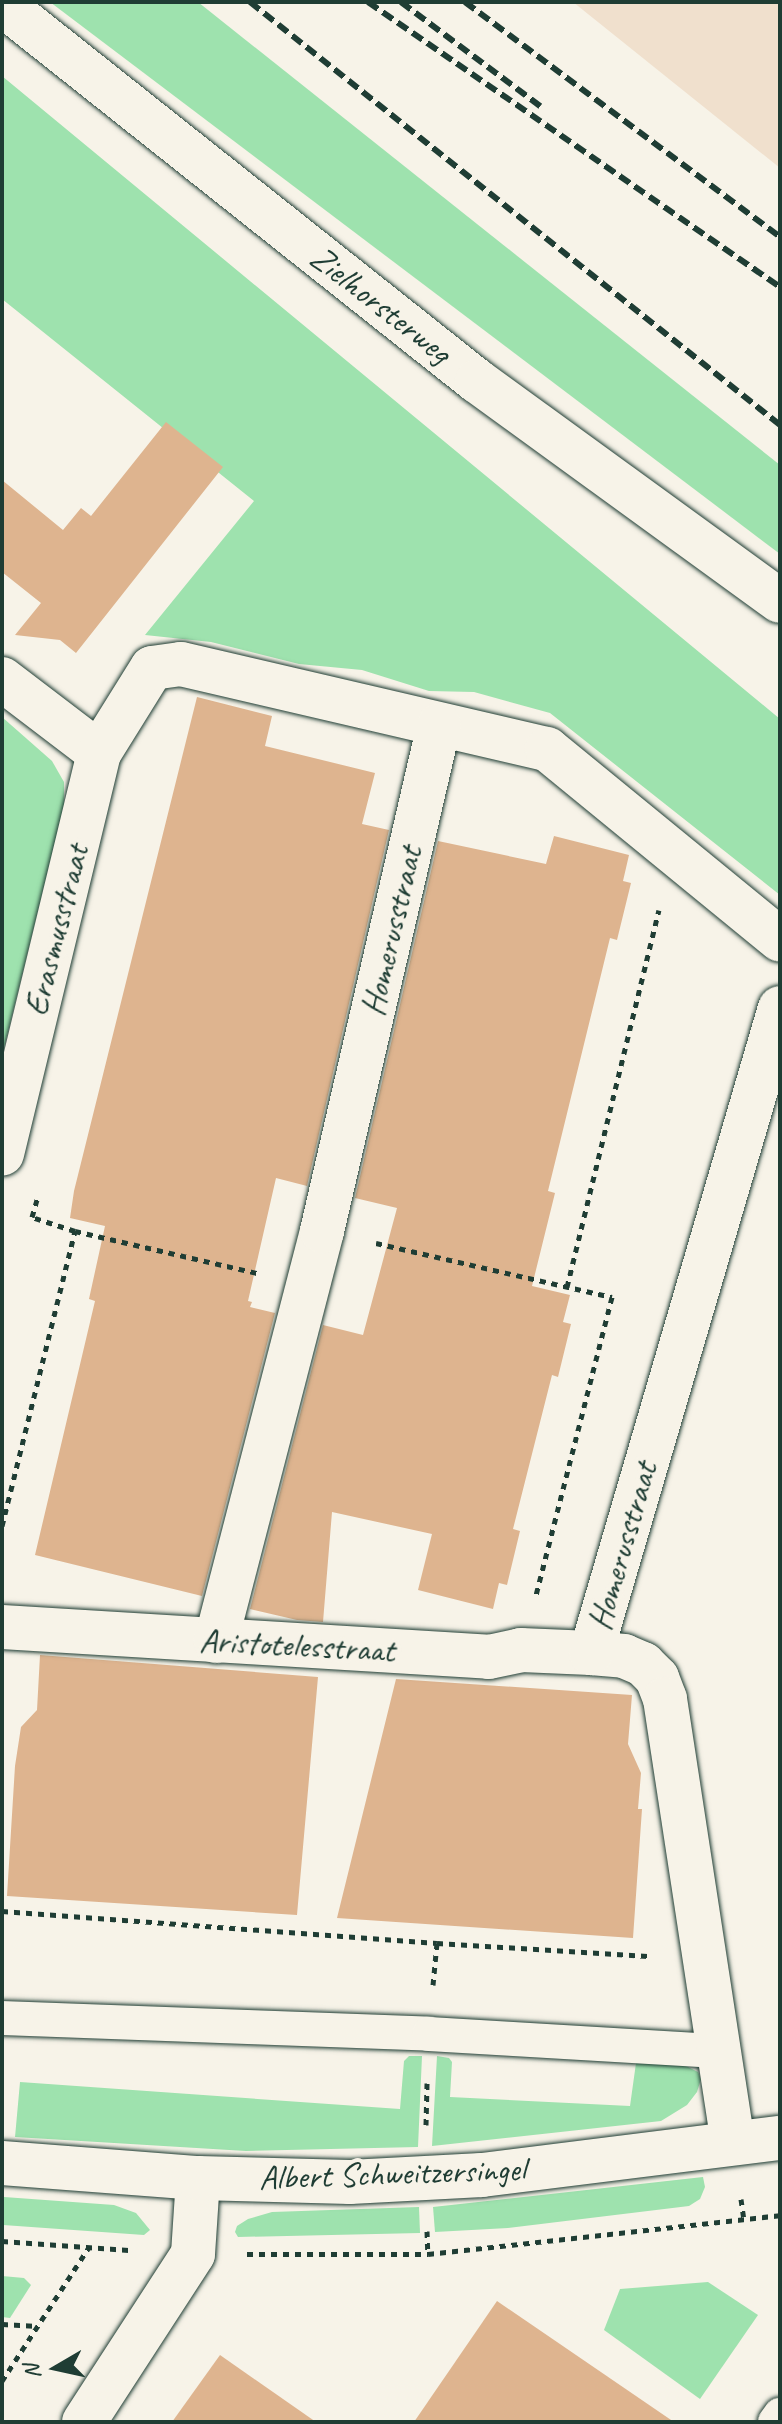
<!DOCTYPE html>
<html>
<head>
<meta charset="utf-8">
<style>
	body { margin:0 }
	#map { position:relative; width:782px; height:2424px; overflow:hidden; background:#f7f3e8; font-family:Caveat,sans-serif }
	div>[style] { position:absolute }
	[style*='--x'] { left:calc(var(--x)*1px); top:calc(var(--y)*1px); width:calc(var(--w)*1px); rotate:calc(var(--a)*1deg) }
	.built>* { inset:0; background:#f0e0cd }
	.green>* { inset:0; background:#9ee2ae }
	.building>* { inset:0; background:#deb48f }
	.path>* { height:5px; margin-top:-2.5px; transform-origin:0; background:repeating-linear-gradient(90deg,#1f3d34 0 6px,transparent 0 12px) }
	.roads { filter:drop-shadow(0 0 2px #1f3d34) drop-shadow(0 0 2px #1f3d34) }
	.lane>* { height:34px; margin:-17px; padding:0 17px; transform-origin:17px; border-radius:17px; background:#f7f3e8 }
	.street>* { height:44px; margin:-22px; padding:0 22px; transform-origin:22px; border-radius:22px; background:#f7f3e8 }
	.secondary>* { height:44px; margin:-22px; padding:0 22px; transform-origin:22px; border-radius:22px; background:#f7f3e8 }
	.rail>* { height:6px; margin-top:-3px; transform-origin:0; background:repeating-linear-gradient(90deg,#1f3d34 0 12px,transparent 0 18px) }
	span { translate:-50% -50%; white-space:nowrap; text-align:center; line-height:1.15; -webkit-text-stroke:8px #f7f3e8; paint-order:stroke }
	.street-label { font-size:34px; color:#1f3d34 }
	.frame { position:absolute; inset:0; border:4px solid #1f3d34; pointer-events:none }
	.north { position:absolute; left:16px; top:2328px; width:80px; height:80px; -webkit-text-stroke:6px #f7f3e8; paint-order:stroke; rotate:261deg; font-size:22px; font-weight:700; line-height:32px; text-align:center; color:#1f3d34 }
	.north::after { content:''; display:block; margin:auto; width:28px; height:36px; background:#1f3d34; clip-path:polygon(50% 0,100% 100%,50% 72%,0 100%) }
</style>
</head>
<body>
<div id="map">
	<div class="built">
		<i style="clip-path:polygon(573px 2px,780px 2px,780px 168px)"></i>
	</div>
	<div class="green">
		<i style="clip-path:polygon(50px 2px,198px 2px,780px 465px,780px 554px)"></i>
		<i style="clip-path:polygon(2px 76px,780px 719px,780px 895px,550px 713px,474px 692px,429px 691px,362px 670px,299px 664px,211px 642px,145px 635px,254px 501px,2px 299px)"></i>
		<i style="clip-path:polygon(2px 717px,52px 761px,64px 782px,64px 805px,2px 1056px)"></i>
		<i style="clip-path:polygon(409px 2056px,422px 2056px,418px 2147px,246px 2151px,15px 2137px,20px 2082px,400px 2109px,404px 2061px)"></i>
		<i style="clip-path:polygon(437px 2056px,449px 2058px,452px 2062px,450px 2097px,630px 2106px,636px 2063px,684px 2065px,698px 2072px,701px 2079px,697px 2092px,687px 2105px,661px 2121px,432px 2146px)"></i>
		<i style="clip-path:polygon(703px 2177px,705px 2187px,700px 2199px,689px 2206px,508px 2228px,435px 2232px,433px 2207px)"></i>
		<i style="clip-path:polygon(4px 2197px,114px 2205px,136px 2213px,150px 2230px,144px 2235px,3px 2225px)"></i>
		<i style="clip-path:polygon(419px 2207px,420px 2233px,238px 2237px,235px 2232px,237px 2226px,248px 2219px,272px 2212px)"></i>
		<i style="clip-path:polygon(2px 2276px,24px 2278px,31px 2285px,10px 2318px,2px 2317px)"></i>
		<i style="clip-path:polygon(708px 2282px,758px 2315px,700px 2399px,604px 2330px,620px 2289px)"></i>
	</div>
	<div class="building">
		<i style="clip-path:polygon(166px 422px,223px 467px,76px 653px,60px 640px,15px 635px,41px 603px,2px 572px,2px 480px,63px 530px,81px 508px,91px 516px)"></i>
		<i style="clip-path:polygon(197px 697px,272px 716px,265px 746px,375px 773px,362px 824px,389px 830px,307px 1186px,276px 1178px,248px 1301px,252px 1302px,250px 1307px,275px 1313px,202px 1596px,35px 1555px,95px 1301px,89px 1299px,105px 1226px,70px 1218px,74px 1191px)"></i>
		<i style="clip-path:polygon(554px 836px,629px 855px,623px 881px,631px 883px,617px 940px,610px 938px,548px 1191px,555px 1193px,532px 1286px,570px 1295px,563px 1322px,571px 1324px,558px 1377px,552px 1375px,513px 1529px,520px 1531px,507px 1585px,499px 1583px,493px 1609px,418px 1590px,432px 1534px,332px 1512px,323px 1622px,297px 1620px,250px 1609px,323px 1325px,363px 1335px,397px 1208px,355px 1198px,438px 841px,546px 864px)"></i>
		<i style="clip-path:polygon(40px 1655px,318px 1677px,297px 1915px,7px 1896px,15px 1766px,21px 1727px,37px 1710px)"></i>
		<i style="clip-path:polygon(396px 1679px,632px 1695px,628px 1744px,641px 1773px,638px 1809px,642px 1809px,633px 1938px,337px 1918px)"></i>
		<i style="clip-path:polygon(497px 2301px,674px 2422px,414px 2422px)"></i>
		<i style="clip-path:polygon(220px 2355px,316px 2422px,172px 2422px)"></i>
	</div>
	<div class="path">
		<i style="--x:75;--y:1231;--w:187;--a:13"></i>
		<i style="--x:376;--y:1243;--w:242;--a:12.9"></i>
		<i style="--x:612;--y:1297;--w:308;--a:104.3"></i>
		<i style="--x:567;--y:1287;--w:388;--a:-76.3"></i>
		<i style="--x:2;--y:1526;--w:304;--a:-76.1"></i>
		<i style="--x:75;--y:1231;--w:45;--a:-162"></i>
		<i style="--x:32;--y:1217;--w:22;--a:-74"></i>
		<i style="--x:2;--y:1911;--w:436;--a:4.2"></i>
		<i style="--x:433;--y:1985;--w:42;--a:-84.6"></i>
		<i style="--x:437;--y:1943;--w:211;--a:3.5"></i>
		<i style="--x:426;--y:2125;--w:42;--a:-88.6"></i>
		<i style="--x:741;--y:2199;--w:21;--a:82"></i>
		<i style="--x:427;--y:2231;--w:23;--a:88"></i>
		<i style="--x:2;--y:2241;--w:127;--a:4.1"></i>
		<i style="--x:247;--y:2254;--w:181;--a:0"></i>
		<i style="--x:428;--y:2254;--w:354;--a:-6.3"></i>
		<i style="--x:2;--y:2324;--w:36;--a:3"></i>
		<i style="--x:2;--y:2381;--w:160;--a:-57"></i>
	</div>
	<div class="roads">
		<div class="lane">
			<i style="--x:2;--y:2018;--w:427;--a:2.1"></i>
			<i style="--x:429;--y:2034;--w:289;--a:3.4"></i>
			<i style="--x:775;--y:2422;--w:9;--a:-54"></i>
		</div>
		<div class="street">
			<i style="--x:2;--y:679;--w:122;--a:37.3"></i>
			<i style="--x:99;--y:753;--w:412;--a:103.6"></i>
			<i style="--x:99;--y:753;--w:100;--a:-58.1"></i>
			<i style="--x:152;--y:668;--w:29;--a:-8"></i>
			<i style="--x:181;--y:664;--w:376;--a:13.1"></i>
			<i style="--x:547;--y:749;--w:301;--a:39.3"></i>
			<i style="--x:2;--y:1627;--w:488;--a:3.5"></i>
			<i style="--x:489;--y:1657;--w:33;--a:-12"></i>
			<i style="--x:521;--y:1650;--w:70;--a:2.5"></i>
			<i style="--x:591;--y:1653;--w:33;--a:5"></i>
			<i style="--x:624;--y:1656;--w:21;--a:23"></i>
			<i style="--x:643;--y:1664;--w:20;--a:45"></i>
			<i style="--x:657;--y:1678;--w:22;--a:69"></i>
			<i style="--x:665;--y:1699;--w:448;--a:81.3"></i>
			<i style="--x:216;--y:1641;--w:423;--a:-75.5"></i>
			<i style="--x:322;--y:1231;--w:519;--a:-76.98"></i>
			<i style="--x:591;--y:1653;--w:672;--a:-73.67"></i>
			<i style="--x:84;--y:2422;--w:200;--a:-57"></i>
			<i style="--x:193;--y:2254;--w:76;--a:-86.2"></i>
		</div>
		<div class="secondary">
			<i style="--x:2;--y:4;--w:606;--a:38.44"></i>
			<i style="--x:477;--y:381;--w:374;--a:36"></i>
			<i style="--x:2;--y:2163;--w:197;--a:4.4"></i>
			<i style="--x:198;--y:2178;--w:152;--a:1.5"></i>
			<i style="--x:350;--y:2182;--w:132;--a:-3"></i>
			<i style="--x:482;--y:2175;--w:300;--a:-7.1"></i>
		</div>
	</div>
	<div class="rail">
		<i style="--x:250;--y:2;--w:678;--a:38.59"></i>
		<i style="--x:368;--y:2;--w:501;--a:34.67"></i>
		<i style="--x:401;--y:2;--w:174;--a:36.8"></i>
		<i style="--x:465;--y:2;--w:393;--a:36.7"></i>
	</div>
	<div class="street-label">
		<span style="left:381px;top:304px;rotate:38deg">Zielhorsterweg</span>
		<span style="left:56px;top:930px;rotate:-76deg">Erasmusstraat</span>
		<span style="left:391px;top:931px;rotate:-77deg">Homerusstraat</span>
		<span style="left:622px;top:1546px;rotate:-74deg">Homerusstraat</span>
		<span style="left:297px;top:1645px;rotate:3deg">Aristotelesstraat</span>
		<span style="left:392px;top:2173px;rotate:-2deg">Albert Schweitzersingel</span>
	</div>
	<div class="frame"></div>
	<div class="north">N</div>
</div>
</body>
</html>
